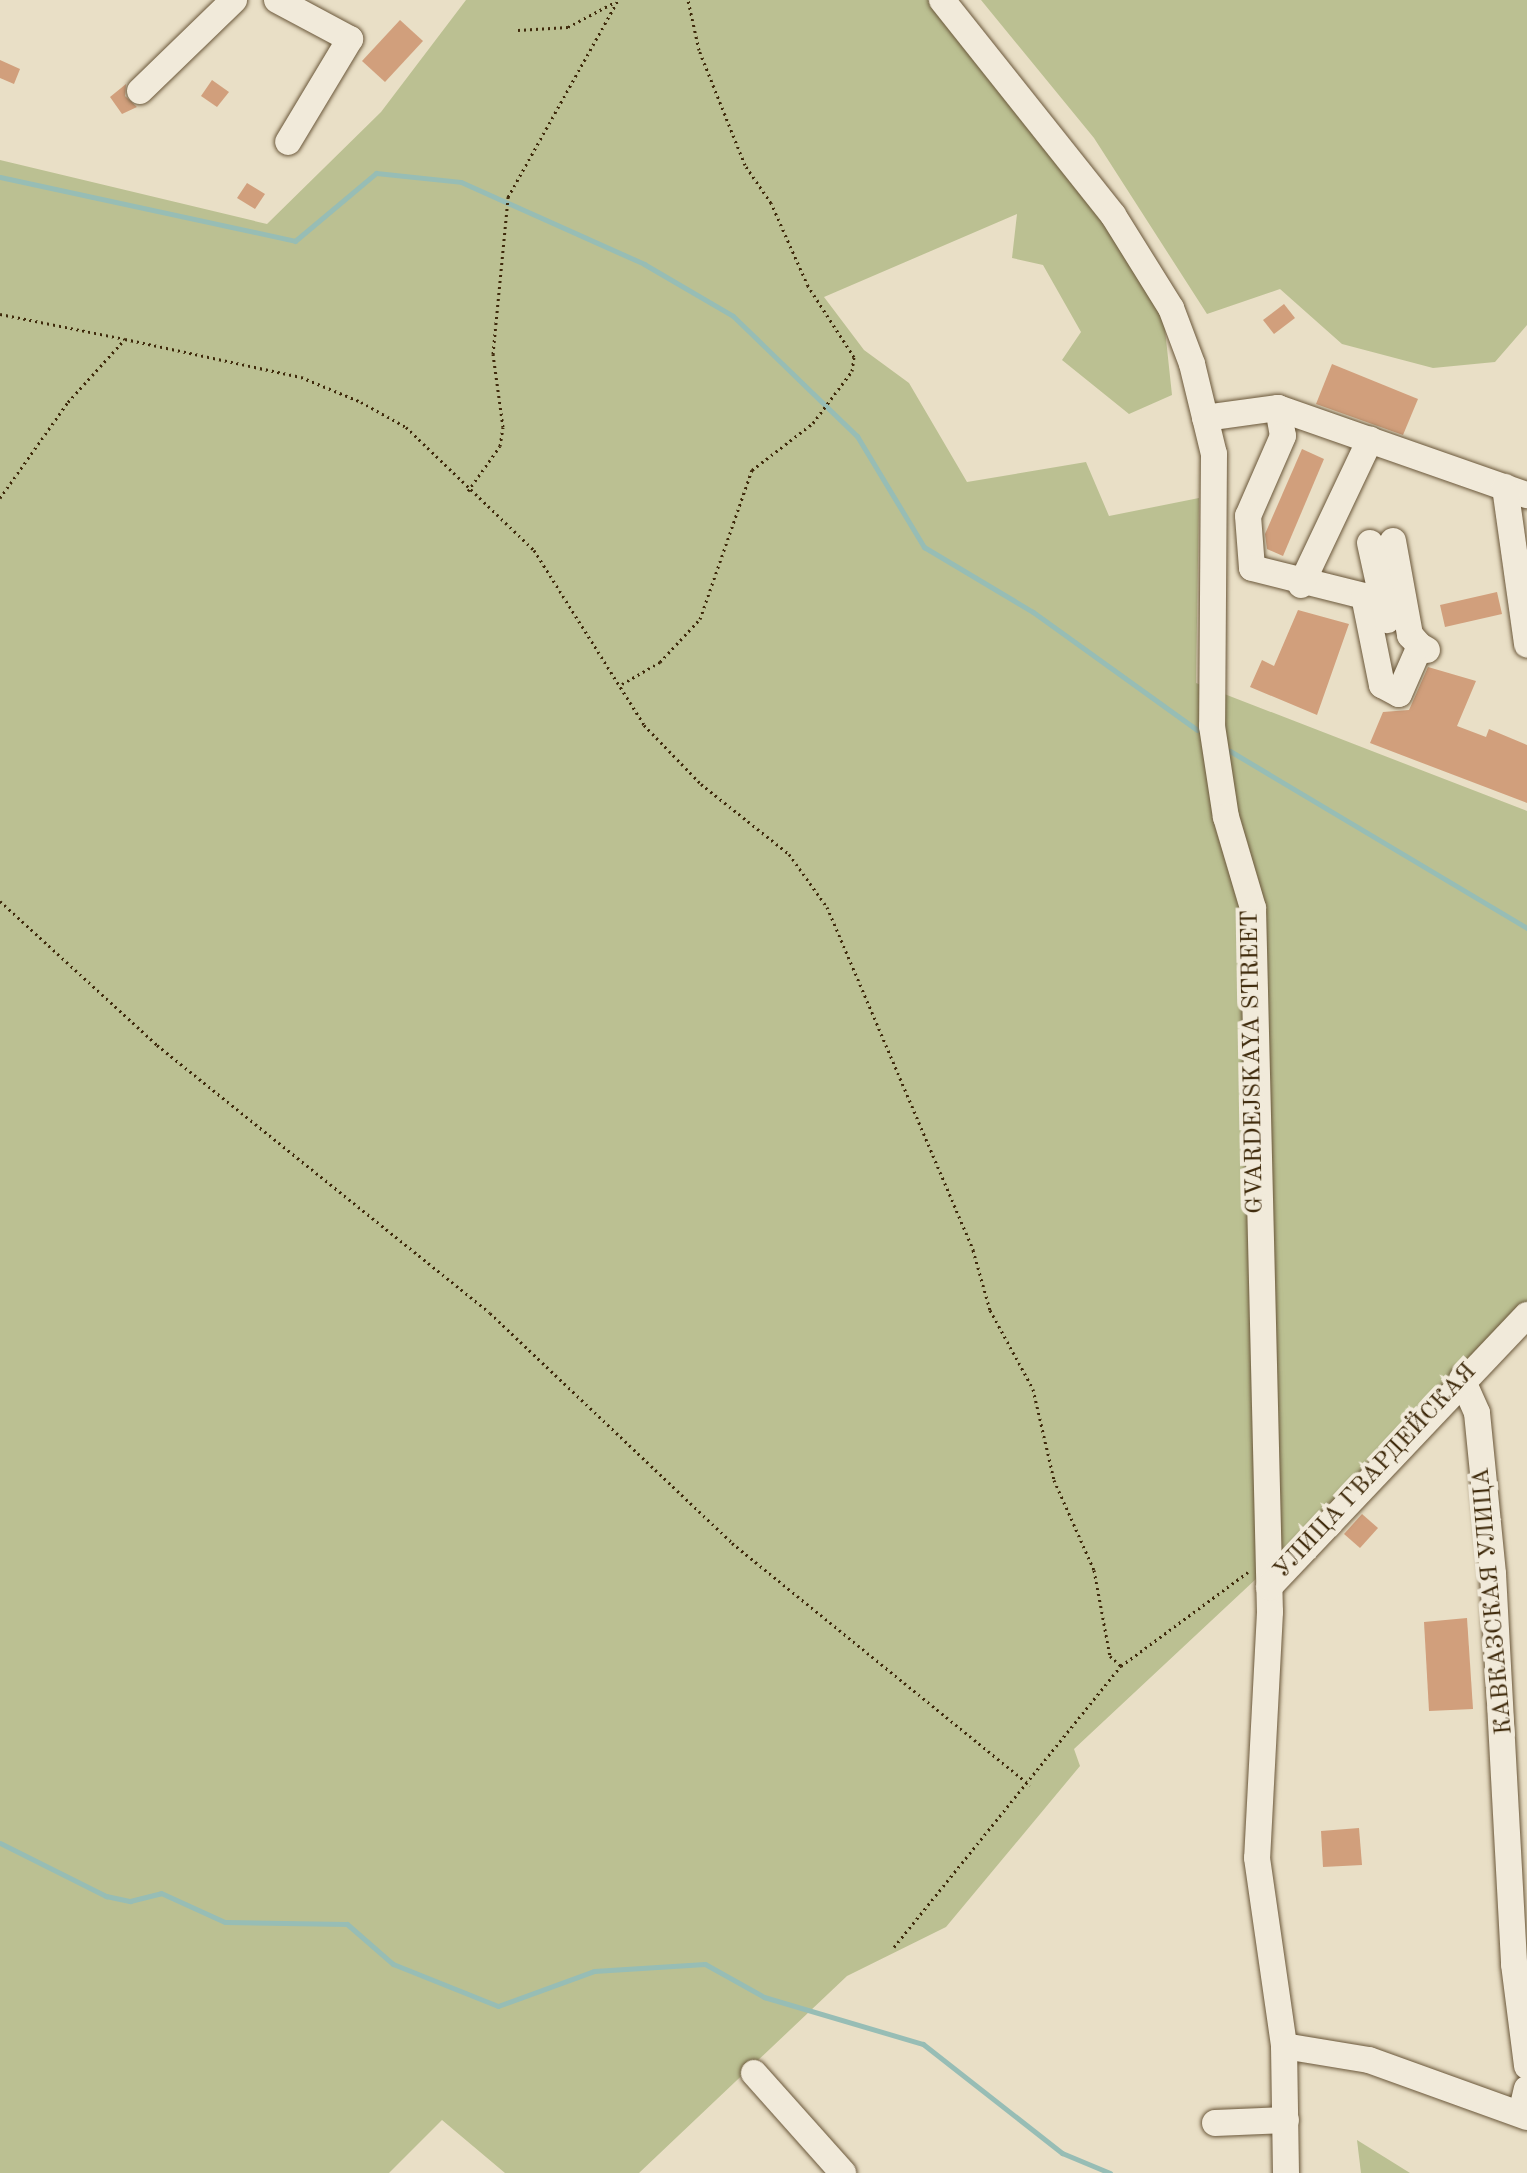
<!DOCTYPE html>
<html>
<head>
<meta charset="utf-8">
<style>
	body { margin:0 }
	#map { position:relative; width:1527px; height:2173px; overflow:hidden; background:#e9dfc6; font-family:"Old Standard TT",serif }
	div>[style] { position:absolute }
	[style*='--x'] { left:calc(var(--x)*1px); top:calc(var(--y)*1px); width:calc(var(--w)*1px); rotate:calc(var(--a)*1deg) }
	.green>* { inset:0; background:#bbc092 }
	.stream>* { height:5px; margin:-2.5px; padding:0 2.5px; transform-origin:2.5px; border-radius:2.5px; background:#97bdb5 }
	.building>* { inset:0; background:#d19f7c }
	.path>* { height:3px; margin-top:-1.5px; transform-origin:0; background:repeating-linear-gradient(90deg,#3f2a0b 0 2px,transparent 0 6px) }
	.roads { filter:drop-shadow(0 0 2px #6a573a) drop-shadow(0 0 2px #6a573a) }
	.minor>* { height:26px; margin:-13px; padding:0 13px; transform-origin:13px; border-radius:13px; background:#f1eada }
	span { translate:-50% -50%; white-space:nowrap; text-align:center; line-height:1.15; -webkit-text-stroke:8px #f1eada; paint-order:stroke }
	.street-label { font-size:24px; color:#3f2a0b }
</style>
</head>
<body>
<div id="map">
	<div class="green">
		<i style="clip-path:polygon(466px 0,932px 0,1100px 211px,1163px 311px,1172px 395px,1129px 414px,1062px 360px,1081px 332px,1043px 265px,1012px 258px,1017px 214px,824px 297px,864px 350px,909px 383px,967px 482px,1086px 462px,1109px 516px,1199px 498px,1196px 683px,1527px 811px,1527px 1301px,1287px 1550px,1074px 1749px,1080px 1766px,946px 1927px,847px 1976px,639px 2173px,505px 2173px,442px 2120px,389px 2173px,0 2173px,0 160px,267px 224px,381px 112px)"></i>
		<i style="clip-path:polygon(981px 0,1527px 0,1527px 325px,1495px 362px,1433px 368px,1342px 344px,1280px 289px,1207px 314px,1094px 138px)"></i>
		<i style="clip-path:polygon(1357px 2140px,1410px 2173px,1361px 2173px)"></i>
	</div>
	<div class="stream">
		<i style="--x:0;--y:177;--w:302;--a:12.2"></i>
		<i style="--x:295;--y:241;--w:106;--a:-40"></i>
		<i style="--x:376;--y:173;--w:85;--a:6"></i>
		<i style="--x:461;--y:182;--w:201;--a:24.1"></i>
		<i style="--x:644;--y:264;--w:103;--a:30.3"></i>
		<i style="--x:733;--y:316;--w:173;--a:44.1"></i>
		<i style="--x:857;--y:436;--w:130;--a:58.9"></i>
		<i style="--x:924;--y:547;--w:127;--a:30.8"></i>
		<i style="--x:1033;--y:612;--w:202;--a:35.7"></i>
		<i style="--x:1230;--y:751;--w:346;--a:30.8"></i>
		<i style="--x:0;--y:1843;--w:119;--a:26.6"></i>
		<i style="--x:106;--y:1896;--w:25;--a:12"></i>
		<i style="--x:130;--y:1901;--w:32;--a:-14"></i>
		<i style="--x:161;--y:1893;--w:70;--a:24.4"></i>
		<i style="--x:225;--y:1922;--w:122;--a:0.9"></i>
		<i style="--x:347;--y:1924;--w:61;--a:41"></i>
		<i style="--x:393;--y:1964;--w:113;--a:21.8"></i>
		<i style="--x:498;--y:2006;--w:102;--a:-20"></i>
		<i style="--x:594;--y:1971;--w:111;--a:-3.6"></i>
		<i style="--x:705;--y:1964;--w:68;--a:29.2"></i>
		<i style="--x:764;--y:1997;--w:166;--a:16.5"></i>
		<i style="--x:923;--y:2044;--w:177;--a:38.1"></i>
		<i style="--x:1062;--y:2153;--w:52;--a:22.6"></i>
	</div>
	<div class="building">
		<i style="clip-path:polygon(400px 20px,423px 41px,385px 82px,362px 61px)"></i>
		<i style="clip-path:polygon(0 60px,20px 69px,14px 84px,0 78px)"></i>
		<i style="clip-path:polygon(212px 80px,229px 92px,217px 107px,201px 96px)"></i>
		<i style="clip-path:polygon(126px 84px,125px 96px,137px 107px,122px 114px,110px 97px)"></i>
		<i style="clip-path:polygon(247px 183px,265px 194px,255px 209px,237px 198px)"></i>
		<i style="clip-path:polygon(1284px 304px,1295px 318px,1274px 334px,1263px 320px)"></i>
		<i style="clip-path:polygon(1332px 364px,1418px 399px,1403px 435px,1316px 404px)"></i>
		<i style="clip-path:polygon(1302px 449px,1324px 459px,1283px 556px,1267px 549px,1265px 534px)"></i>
		<i style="clip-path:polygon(1497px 592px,1502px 614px,1445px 627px,1440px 605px)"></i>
		<i style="clip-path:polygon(1298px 610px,1349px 624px,1317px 715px,1250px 687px,1262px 660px,1274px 666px)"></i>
		<i style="clip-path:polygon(1428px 667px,1476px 681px,1457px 726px,1486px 737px,1489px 729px,1527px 745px,1527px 803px,1370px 743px,1383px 712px,1409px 710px)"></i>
		<i style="clip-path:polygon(1362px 1514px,1378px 1528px,1360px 1548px,1344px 1534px)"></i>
		<i style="clip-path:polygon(1467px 1618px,1473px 1709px,1429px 1711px,1424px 1622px)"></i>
		<i style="clip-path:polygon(1359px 1828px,1362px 1865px,1323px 1867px,1321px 1831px)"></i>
	</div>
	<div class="path">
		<i style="--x:518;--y:30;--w:50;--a:-3.4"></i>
		<i style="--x:568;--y:27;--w:53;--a:-28"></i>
		<i style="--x:0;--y:314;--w:127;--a:11.3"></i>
		<i style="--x:468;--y:491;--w:55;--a:-54.6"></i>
		<i style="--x:500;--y:446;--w:19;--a:-81"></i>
		<i style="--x:503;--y:427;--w:74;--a:-97.8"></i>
		<i style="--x:493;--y:354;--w:158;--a:-84.5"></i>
		<i style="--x:508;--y:197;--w:226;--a:-60.8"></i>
		<i style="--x:0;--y:498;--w:118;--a:-54.7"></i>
		<i style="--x:68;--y:402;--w:85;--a:-47.9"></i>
		<i style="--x:125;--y:339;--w:180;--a:12.2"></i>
		<i style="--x:301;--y:377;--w:65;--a:22.6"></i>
		<i style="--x:361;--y:402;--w:51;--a:29.1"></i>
		<i style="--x:406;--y:427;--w:178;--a:43.9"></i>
		<i style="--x:534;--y:550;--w:207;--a:57.8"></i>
		<i style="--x:644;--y:725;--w:82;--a:46"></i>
		<i style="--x:701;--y:784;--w:112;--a:38.5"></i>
		<i style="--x:789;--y:854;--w:65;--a:54.4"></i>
		<i style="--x:827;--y:907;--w:373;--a:66.9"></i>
		<i style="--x:973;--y:1250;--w:62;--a:74.2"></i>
		<i style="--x:990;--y:1310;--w:90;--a:61.4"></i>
		<i style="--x:1033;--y:1389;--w:93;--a:77"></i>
		<i style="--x:1054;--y:1480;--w:98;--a:66"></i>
		<i style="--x:1094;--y:1570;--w:87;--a:79.5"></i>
		<i style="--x:1110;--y:1656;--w:15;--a:42"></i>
		<i style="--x:622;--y:684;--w:44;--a:-30.1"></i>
		<i style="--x:660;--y:662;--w:59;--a:-47.1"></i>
		<i style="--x:700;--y:619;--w:158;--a:-70.8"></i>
		<i style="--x:752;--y:470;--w:77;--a:-37.6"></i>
		<i style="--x:813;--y:423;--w:65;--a:-53.1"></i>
		<i style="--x:852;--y:371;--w:14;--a:-82"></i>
		<i style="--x:854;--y:357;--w:85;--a:-122.9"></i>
		<i style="--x:808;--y:286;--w:91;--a:-114"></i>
		<i style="--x:771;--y:203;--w:46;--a:-124.4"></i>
		<i style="--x:745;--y:165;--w:124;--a:-111.8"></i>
		<i style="--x:699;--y:50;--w:51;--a:-102.4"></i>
		<i style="--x:0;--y:901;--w:213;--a:42.5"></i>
		<i style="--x:157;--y:1045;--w:427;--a:38.8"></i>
		<i style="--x:490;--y:1313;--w:334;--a:43.5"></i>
		<i style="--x:732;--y:1543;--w:384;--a:39.1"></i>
		<i style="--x:894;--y:1947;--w:361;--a:-51.1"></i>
		<i style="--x:1121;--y:1666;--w:158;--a:-36.5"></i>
	</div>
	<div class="roads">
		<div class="minor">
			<i style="--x:277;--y:0;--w:83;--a:28.1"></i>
			<i style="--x:350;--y:39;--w:120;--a:121"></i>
			<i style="--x:942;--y:0;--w:275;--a:51.5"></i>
			<i style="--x:1113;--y:215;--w:110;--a:58.1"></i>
			<i style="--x:1171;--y:308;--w:60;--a:69.4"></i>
			<i style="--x:1192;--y:364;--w:93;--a:76.3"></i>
			<i style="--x:1214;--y:454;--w:272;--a:90.4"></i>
			<i style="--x:1212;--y:726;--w:92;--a:81.3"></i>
			<i style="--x:1226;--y:817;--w:95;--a:73.5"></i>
			<i style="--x:1253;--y:908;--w:704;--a:88.62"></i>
			<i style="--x:1270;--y:1612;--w:246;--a:93"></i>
			<i style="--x:1257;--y:1858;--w:190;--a:81.8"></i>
			<i style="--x:1284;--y:2046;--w:127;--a:89.1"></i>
			<i style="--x:140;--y:91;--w:131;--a:-44.1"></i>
			<i style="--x:1278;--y:408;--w:28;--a:80"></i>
			<i style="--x:1283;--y:436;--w:87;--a:113.6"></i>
			<i style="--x:1248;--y:516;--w:52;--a:85.6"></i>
			<i style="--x:1252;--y:568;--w:115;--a:14"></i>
			<i style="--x:1364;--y:596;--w:91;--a:78.6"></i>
			<i style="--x:1382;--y:685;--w:19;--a:28"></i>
			<i style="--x:1399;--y:694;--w:52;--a:-66.4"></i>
			<i style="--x:1420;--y:646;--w:8;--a:30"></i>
			<i style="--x:1205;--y:418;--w:74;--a:-7.8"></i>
			<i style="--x:1278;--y:408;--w:264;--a:19.3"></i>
			<i style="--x:1505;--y:487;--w:159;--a:82"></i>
			<i style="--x:1393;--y:541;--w:96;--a:79.7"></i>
			<i style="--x:1410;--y:635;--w:15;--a:48"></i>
			<i style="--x:1370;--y:543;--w:79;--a:77.6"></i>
			<i style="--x:1301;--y:585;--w:161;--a:-64.6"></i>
			<i style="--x:1462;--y:1379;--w:37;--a:66"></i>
			<i style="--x:1477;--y:1413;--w:162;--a:84.3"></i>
			<i style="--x:1493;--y:1574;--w:391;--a:86.9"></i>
			<i style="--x:1514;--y:1964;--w:103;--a:82.7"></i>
			<i style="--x:1269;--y:1587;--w:375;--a:-46.5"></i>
			<i style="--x:1284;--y:2046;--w:86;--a:9.4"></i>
			<i style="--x:1369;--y:2060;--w:168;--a:19.8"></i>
			<i style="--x:754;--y:2073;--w:134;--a:48.3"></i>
			<i style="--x:1521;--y:2114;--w:26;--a:-77"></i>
			<i style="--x:1215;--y:2123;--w:71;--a:-2.4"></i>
		</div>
	</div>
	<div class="street-label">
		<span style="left:1254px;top:1062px;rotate:-91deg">GVARDEJSKAYA STREET</span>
		<span style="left:1376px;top:1472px;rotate:-47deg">УЛИЦА ГВАРДЕЙСКАЯ</span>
		<span style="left:1494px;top:1601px;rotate:-95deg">КАВКАЗСКАЯ УЛИЦА</span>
	</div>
</div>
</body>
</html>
